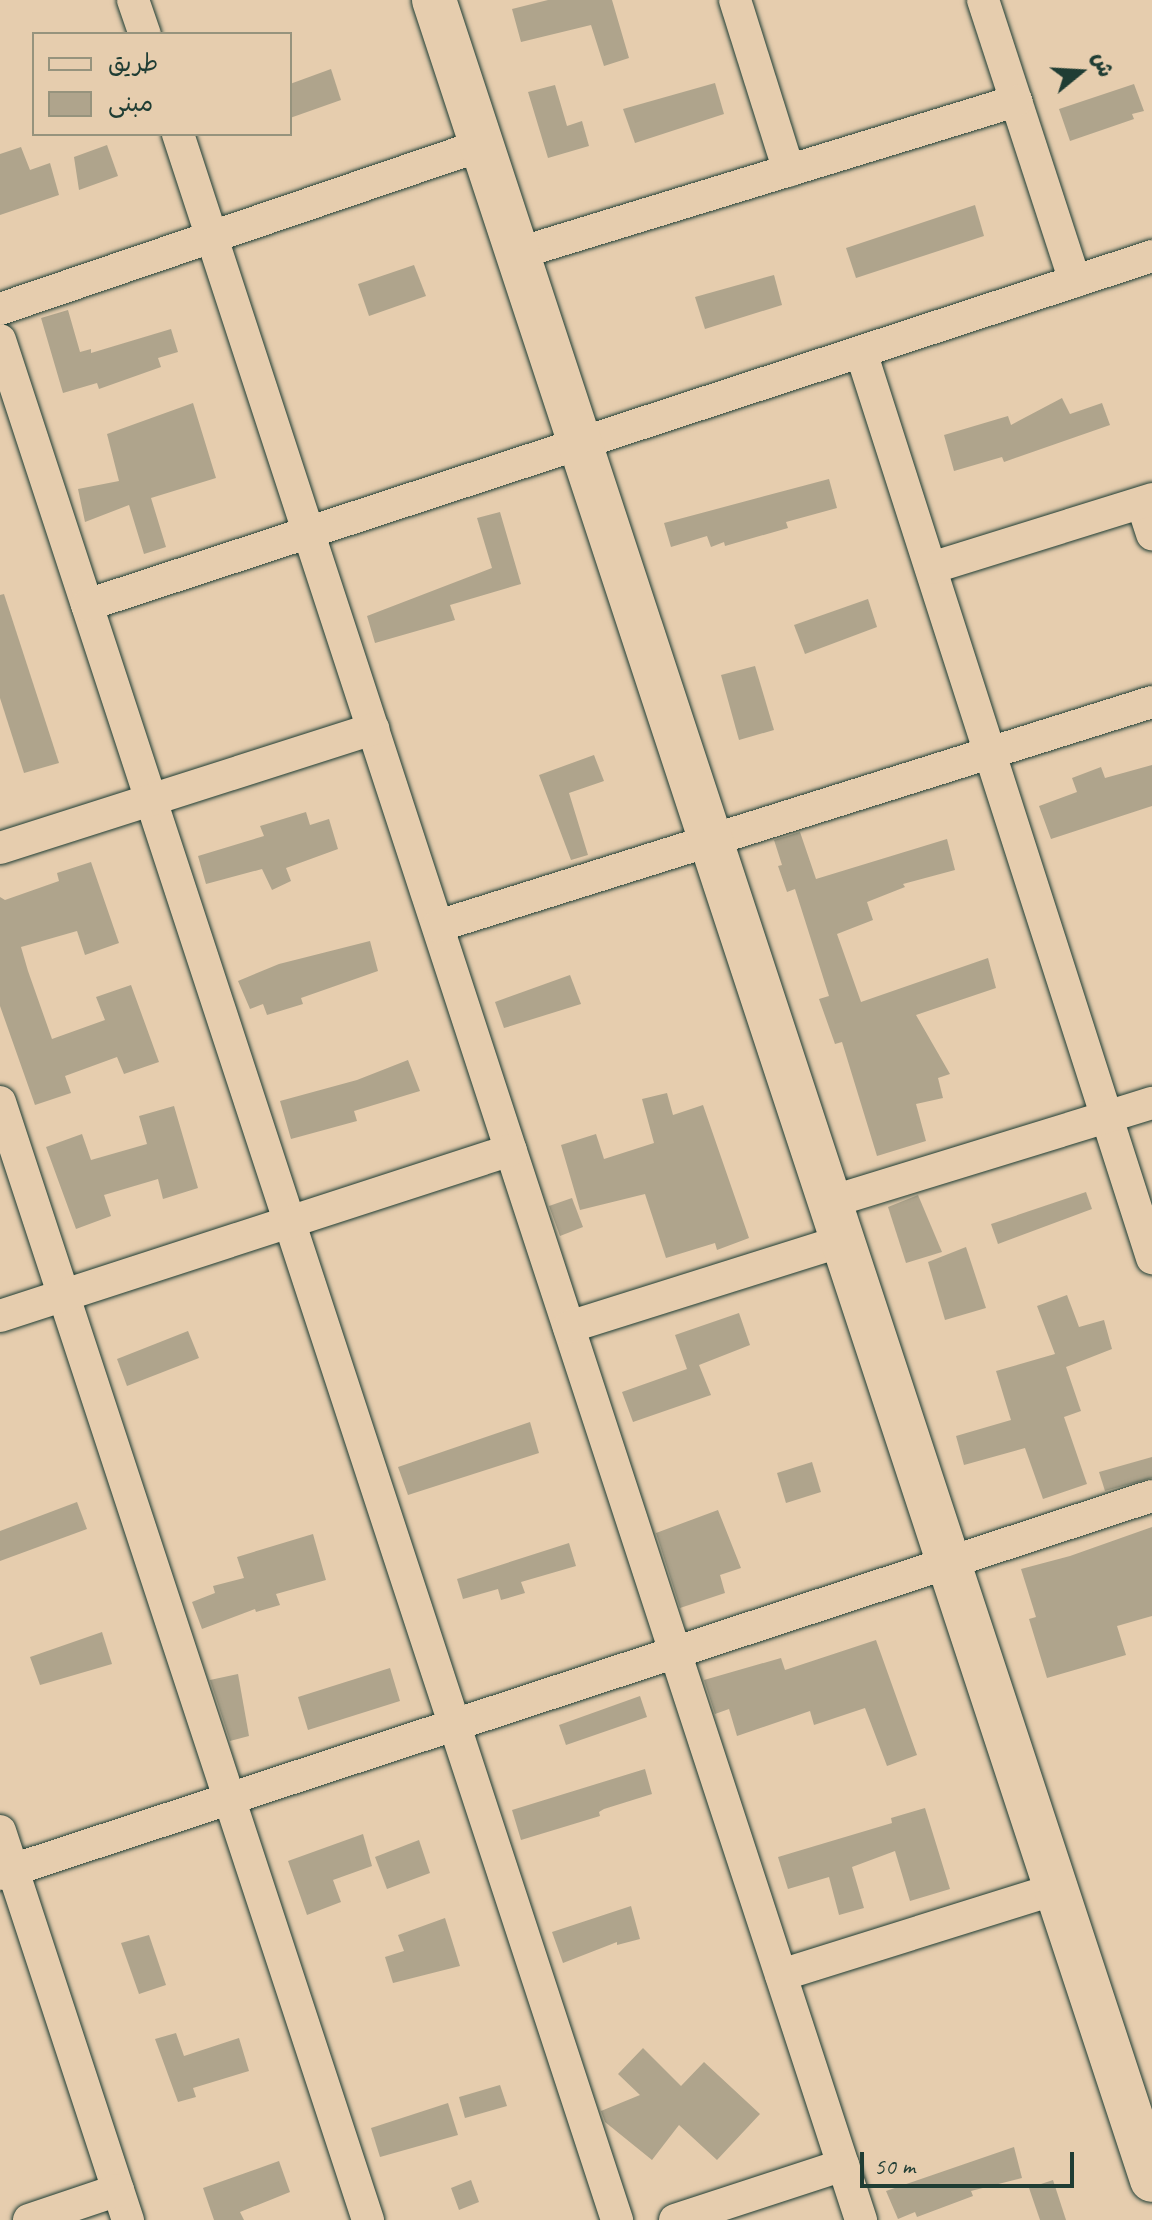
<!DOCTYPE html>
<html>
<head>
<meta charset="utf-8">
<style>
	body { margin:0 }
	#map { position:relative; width:1152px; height:2220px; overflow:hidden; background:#e6cdae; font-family:Caveat,"Playpen Sans Arabic",sans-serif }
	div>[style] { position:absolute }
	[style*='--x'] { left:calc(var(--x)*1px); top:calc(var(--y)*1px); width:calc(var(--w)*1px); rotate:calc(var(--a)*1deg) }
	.building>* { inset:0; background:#afa48c }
	.roads { filter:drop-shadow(0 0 2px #1f3d34) drop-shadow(0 0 2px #1f3d34) }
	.street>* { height:32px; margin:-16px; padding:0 16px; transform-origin:16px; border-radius:16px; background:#e6cdae }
	.secondary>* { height:44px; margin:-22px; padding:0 22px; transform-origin:22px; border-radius:22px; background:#e6cdae }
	span { translate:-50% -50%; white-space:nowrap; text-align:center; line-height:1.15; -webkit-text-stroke:6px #e6cdae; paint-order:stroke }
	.legend { position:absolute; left:32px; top:32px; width:260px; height:104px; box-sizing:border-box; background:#e6cdae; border:2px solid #96937d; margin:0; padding:10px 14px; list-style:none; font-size:24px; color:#1f3d34 }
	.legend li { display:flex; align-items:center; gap:16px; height:40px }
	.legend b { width:40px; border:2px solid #96937d }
	.north { position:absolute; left:1040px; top:32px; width:80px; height:80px; -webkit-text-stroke:6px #e6cdae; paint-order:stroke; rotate:72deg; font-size:22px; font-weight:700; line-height:32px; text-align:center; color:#1f3d34 }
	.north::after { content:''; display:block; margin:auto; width:28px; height:36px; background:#1f3d34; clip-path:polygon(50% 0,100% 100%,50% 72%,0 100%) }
	.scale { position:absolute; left:860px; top:2152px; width:214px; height:36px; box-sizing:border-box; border:4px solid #1f3d34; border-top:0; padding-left:10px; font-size:24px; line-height:28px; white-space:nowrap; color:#1f3d34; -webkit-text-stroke:6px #e6cdae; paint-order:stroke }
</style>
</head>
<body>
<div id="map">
	<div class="building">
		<i style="clip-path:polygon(548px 0,612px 0,629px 58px,604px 66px,591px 25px,521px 42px,512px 9px)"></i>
		<i style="clip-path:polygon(331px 69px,341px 100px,290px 118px,290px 84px)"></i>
		<i style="clip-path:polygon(715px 83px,724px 114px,635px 143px,623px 109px)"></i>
		<i style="clip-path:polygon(1134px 84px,1144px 111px,1132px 114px,1134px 119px,1070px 141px,1059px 109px)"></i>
		<i style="clip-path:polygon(555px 85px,567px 126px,582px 121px,589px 146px,548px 158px,528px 92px)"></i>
		<i style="clip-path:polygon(107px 145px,118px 176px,79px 190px,74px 157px)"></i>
		<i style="clip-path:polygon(21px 147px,30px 170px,50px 163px,59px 195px,0 215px,0 154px)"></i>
		<i style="clip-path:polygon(975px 205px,984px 236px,856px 278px,846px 248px)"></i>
		<i style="clip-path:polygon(414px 265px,426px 296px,369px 316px,358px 284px)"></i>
		<i style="clip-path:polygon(774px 275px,782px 305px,705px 329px,695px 297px)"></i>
		<i style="clip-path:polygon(68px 310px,80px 352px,91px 349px,91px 353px,171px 329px,178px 352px,158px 358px,161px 367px,99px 389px,97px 383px,63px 393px,41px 318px)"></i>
		<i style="clip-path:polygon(1062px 398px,1070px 414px,1102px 403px,1110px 425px,1004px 462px,1002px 457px,954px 471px,944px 435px,1008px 416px,1011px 425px)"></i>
		<i style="clip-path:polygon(193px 403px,216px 478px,151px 498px,166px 547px,144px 554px,129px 505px,85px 522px,78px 489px,119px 481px,107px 434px)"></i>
		<i style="clip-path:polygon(829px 479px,837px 508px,786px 522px,788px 528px,725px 546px,724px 542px,711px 547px,707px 536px,671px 547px,664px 523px)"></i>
		<i style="clip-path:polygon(500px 512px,521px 584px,450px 605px,455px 620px,375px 643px,367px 616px,492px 568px,477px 518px)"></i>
		<i style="clip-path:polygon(4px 594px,59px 763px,24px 773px,0 698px,0 595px)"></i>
		<i style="clip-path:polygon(868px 599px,877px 627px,805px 654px,794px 625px)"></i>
		<i style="clip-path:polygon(755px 666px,774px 730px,739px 740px,721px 675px)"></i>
		<i style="clip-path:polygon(594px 755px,604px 781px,569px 793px,588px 855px,571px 860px,539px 775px)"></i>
		<i style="clip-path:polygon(1152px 765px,1152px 806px,1051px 839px,1039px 806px,1077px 792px,1072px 778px,1101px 767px,1105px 778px)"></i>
		<i style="clip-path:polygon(306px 812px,310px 825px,329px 819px,338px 849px,286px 868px,291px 881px,272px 890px,262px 869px,206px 884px,198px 856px,264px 836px,260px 826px)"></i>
		<i style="clip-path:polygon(800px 832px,816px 879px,947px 839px,955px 870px,903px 884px,905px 887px,867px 902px,873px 920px,837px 934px,861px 1002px,988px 958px,996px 988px,916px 1015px,950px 1074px,938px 1078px,943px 1098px,916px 1104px,926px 1141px,877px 1156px,842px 1042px,835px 1044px,819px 999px,829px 996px,795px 889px,787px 892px,778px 866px,782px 865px,774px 840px)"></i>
		<i style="clip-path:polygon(91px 862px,119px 943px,85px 955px,77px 931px,21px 947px,28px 971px,52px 1039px,105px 1020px,96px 997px,131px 985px,159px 1062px,124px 1074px,117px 1057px,65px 1076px,71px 1093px,35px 1105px,0 1006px,0 897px,5px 900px,59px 881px,57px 873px)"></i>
		<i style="clip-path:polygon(370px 941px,378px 971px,301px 998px,303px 1004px,267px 1015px,263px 1004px,250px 1009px,238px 981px,279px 964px)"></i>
		<i style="clip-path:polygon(570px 975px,581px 1004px,504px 1028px,495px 1002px)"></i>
		<i style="clip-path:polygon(408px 1060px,420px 1091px,354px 1111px,357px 1121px,291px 1139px,280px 1101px,357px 1080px)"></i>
		<i style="clip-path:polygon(667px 1093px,673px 1115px,703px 1105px,749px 1238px,717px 1250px,715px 1243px,666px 1258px,645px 1194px,580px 1210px,561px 1145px,596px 1134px,604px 1159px,654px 1143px,642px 1099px)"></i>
		<i style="clip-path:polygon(174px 1106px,198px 1188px,163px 1199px,158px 1179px,104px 1195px,111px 1216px,76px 1229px,46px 1147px,82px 1134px,91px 1160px,147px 1144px,139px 1116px)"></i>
		<i style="clip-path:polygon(1086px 1192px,1092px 1209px,998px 1244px,991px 1224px)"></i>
		<i style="clip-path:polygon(918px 1195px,942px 1252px,906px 1263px,888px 1207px)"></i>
		<i style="clip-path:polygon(572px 1198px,583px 1227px,560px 1236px,549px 1206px)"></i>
		<i style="clip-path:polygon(966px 1247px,986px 1308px,945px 1320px,928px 1262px)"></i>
		<i style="clip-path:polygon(1067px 1295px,1079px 1327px,1104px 1320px,1112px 1349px,1066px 1367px,1081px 1411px,1064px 1417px,1087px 1484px,1043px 1499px,1025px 1448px,964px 1465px,956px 1436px,1011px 1420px,996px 1371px,1055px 1354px,1037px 1306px)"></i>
		<i style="clip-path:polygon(739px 1313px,750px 1345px,699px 1365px,711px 1395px,633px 1422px,622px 1392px,687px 1369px,675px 1335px)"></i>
		<i style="clip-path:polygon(188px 1331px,199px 1358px,127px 1386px,117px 1359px)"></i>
		<i style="clip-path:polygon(530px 1422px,539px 1453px,408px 1495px,398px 1467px)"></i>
		<i style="clip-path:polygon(1152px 1457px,1152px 1478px,1105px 1491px,1099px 1472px)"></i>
		<i style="clip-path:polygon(812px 1462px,821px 1492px,786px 1503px,777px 1473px)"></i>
		<i style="clip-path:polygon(77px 1502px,87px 1529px,0 1561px,0 1531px)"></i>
		<i style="clip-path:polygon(718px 1510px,741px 1568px,720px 1575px,725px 1593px,680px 1608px,656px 1533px)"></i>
		<i style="clip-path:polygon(1152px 1527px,1152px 1616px,1117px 1626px,1126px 1655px,1047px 1678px,1029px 1619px,1036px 1617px,1021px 1569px,1070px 1556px)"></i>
		<i style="clip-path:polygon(313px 1534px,326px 1580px,276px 1594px,280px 1605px,256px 1612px,255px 1609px,202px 1629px,192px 1602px,215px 1593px,213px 1586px,244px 1578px,237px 1557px)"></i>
		<i style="clip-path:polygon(569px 1543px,576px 1566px,521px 1582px,525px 1593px,501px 1600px,498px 1589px,463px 1599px,457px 1579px)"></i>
		<i style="clip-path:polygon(102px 1632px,112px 1664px,40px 1685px,30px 1657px)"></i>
		<i style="clip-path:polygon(876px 1640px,917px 1755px,887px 1766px,865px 1708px,814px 1725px,810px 1711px,737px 1736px,729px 1709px,715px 1714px,704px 1680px,781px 1658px,785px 1670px)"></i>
		<i style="clip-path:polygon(390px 1668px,400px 1701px,308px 1730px,298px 1697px)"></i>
		<i style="clip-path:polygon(238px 1674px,249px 1736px,230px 1741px,210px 1680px)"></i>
		<i style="clip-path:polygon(640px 1696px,647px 1717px,566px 1745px,559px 1725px)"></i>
		<i style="clip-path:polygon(645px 1769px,652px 1794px,604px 1809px,599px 1812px,600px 1816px,521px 1840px,512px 1810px)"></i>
		<i style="clip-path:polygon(925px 1808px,950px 1889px,910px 1901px,895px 1851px,852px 1867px,864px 1908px,839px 1915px,829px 1877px,788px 1889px,778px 1857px,892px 1823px,891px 1818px)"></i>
		<i style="clip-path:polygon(363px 1834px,372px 1866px,333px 1880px,341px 1902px,307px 1915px,288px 1861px)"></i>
		<i style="clip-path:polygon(419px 1840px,430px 1873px,387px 1889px,375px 1857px)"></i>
		<i style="clip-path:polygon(631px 1906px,640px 1939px,617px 1945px,617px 1942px,563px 1963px,552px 1932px)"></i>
		<i style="clip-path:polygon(445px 1918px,460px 1966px,393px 1983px,385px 1957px,404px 1951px,398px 1935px)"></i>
		<i style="clip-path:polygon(149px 1935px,166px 1985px,139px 1994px,121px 1943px)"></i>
		<i style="clip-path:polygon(176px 2033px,184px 2056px,239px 2038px,249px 2071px,193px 2088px,196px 2097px,178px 2102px,155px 2039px)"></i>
		<i style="clip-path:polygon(643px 2048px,681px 2086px,704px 2062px,760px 2114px,717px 2160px,679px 2125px,652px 2160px,605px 2122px,601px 2111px,640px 2095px,618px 2074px)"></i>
		<i style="clip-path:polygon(500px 2085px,507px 2106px,465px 2118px,459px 2097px)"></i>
		<i style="clip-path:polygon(448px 2103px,458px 2135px,380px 2157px,371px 2128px)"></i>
		<i style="clip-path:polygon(1014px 2147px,1022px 2178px,971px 2191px,973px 2196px,917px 2217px,915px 2212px,898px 2219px,886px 2191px)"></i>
		<i style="clip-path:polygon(279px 2161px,290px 2192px,240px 2212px,244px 2220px,214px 2220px,203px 2188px)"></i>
		<i style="clip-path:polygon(471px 2180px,479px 2202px,459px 2210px,451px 2188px)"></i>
		<i style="clip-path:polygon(1053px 2180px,1066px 2220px,1040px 2220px,1029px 2188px)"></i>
	</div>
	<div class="roads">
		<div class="street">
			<i style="--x:133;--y:0;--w:36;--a:71"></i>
			<i style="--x:735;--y:0;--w:179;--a:72.5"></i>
			<i style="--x:983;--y:0;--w:296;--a:71.9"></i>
			<i style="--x:178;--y:134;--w:2195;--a:71.87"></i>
			<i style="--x:519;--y:253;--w:520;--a:-17.01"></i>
			<i style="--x:0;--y:309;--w:509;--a:-18.79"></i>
			<i style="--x:0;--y:340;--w:1979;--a:71.83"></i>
			<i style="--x:861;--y:352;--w:952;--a:72.19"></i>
			<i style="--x:1142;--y:503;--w:33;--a:72"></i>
			<i style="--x:931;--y:568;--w:232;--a:-17.3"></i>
			<i style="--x:87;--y:605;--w:1121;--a:-18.14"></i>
			<i style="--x:0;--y:848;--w:392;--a:-17.7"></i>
			<i style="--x:438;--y:926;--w:748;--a:-17.42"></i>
			<i style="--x:0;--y:1102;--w:1177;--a:71.78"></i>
			<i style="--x:830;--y:1202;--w:337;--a:-17.1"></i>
			<i style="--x:0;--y:1316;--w:537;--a:-18"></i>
			<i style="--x:569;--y:1327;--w:286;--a:-17.5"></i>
			<i style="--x:0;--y:1831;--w:410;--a:71.8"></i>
			<i style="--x:0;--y:1874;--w:1212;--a:-18.17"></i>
			<i style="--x:781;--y:1975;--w:287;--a:-17.4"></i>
			<i style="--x:29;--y:2220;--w:94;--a:-18.6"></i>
			<i style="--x:675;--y:2220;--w:177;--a:-18.1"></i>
		</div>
		<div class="secondary">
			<i style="--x:434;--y:0;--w:2295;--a:71.77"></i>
		</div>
	</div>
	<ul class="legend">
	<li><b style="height:10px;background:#e6cdae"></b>طريق</li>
	<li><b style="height:22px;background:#afa48c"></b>مبنى</li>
	</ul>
	<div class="north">ش</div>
	<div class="scale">50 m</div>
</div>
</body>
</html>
